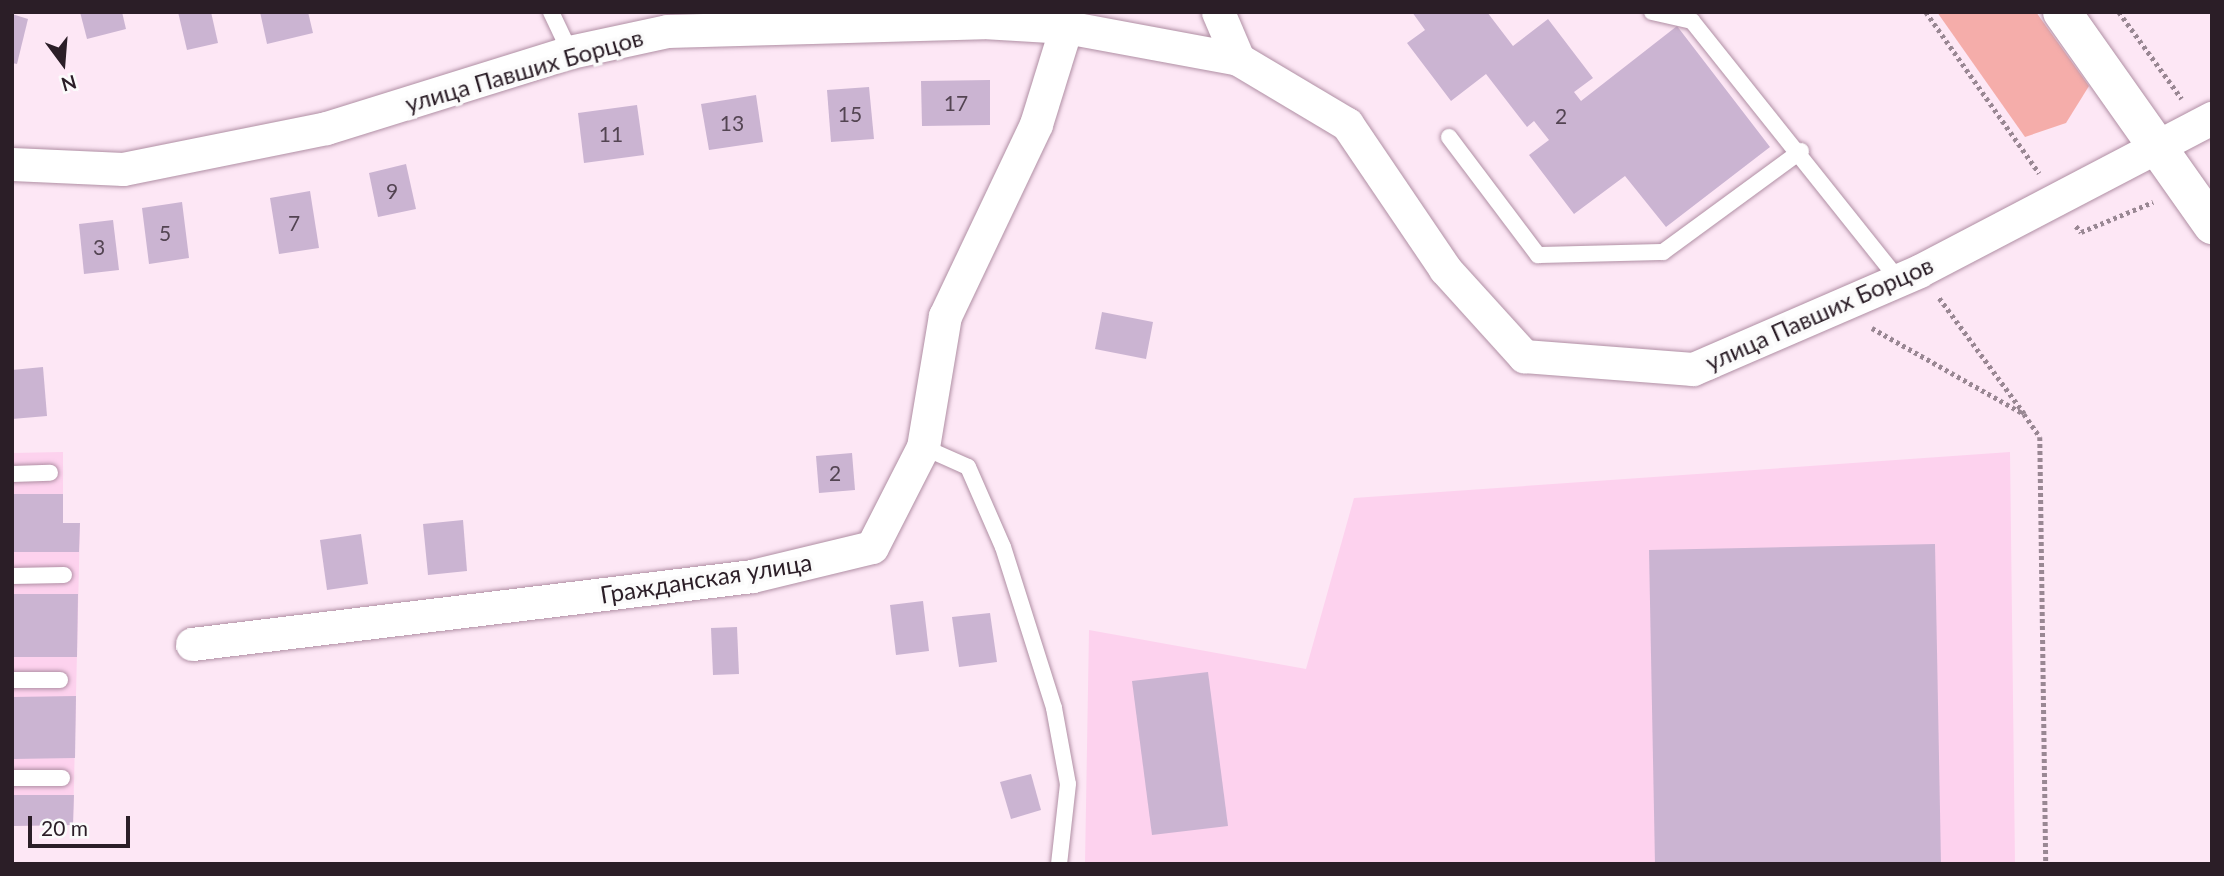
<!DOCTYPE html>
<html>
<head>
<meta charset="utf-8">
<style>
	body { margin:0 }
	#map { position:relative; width:2224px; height:876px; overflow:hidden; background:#fde7f5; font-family:Lato,sans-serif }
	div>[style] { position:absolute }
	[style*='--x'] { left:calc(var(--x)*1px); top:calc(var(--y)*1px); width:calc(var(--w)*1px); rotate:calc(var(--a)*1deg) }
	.built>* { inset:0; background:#fdd2ee }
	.green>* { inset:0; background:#f5adaa }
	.building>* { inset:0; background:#cbb4d2 }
	.path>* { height:4.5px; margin-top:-2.25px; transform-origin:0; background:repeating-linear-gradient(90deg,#998793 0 3.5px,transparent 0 7px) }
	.roads { filter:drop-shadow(0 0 2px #b08fa4) drop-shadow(0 0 2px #b08fa4) }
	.service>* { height:16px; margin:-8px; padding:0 8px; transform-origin:8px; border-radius:8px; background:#fff }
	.minor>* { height:33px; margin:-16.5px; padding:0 16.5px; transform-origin:16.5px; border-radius:16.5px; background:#fff }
	.primary>* { height:38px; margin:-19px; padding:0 19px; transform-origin:19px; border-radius:19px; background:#fff }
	span { translate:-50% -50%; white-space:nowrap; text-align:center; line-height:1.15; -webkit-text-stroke:7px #fbfbfb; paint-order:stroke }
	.number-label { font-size:21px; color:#534452 }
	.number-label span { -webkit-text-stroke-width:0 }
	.street-label { font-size:24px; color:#2b1e27 }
	.frame { position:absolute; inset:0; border:14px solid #2b1e27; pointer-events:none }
	.north { position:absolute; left:28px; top:28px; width:70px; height:70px; -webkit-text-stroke:5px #fbfbfb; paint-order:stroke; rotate:164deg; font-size:19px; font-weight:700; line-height:28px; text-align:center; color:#2b1e27 }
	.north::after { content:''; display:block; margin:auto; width:24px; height:32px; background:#2b1e27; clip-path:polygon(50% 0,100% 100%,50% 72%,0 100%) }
	.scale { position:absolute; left:28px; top:816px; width:102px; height:32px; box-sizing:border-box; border:4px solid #2b1e27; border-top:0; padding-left:9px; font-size:21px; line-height:24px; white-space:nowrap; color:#2b1e27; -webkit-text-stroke:5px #fbfbfb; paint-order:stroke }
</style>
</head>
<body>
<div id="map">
	<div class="built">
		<i style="clip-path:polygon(63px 452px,63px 523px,80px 523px,73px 825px,12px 826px,12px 453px)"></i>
		<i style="clip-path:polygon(2010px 452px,2015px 864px,1085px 864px,1089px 630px,1306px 669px,1354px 498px)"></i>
	</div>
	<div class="green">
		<i style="clip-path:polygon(1937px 12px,2036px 12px,2089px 86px,2066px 123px,2025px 137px)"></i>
	</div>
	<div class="building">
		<i style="clip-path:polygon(80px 12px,122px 12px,126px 29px,87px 39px)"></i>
		<i style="clip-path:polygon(178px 12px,211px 12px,218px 43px,187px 50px)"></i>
		<i style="clip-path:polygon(260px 12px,308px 12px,313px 33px,267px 44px)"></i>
		<i style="clip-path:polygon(1412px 12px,1487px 12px,1513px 46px,1548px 19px,1593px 78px,1574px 92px,1581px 101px,1677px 26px,1770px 147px,1666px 227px,1625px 176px,1574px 214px,1529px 155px,1549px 140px,1534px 121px,1527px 127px,1486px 74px,1451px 101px,1407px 43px,1425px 30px)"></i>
		<i style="clip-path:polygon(12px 14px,28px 19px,17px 64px,12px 63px)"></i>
		<i style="clip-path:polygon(990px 80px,990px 125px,922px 126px,921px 81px)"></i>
		<i style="clip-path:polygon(869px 87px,874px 139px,831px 142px,827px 90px)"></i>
		<i style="clip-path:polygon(756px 95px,763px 142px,709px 150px,701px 104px)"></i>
		<i style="clip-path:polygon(637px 105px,644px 155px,584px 163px,578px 113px)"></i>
		<i style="clip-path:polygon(406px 164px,416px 209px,378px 217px,369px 173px)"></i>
		<i style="clip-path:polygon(310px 191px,319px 248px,279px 254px,270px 198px)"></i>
		<i style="clip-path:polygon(182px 202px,189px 258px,149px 264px,142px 208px)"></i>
		<i style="clip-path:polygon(113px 220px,119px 270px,84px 274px,79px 224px)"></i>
		<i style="clip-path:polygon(1102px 312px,1153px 322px,1146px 359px,1095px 349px)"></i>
		<i style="clip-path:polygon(43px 367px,47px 416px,12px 419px,12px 370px)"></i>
		<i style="clip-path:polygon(852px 453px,855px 490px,819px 493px,816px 456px)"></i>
		<i style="clip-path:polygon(12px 494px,63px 494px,63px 523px,80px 523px,79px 552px,12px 552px)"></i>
		<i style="clip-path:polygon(463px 520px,467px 571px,428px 575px,423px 524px)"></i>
		<i style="clip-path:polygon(361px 534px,368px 584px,327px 590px,320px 540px)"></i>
		<i style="clip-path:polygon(1935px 544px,1941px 864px,1655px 864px,1649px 550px)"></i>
		<i style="clip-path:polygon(12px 594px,78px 594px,77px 657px,12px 657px)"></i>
		<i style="clip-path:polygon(923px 601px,929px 651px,896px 655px,890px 605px)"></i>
		<i style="clip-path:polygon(990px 613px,997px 662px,959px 667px,952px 617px)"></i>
		<i style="clip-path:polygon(737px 627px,739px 674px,713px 675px,711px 628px)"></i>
		<i style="clip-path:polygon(1208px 672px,1228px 826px,1152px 835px,1132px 681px)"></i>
		<i style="clip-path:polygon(76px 696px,75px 758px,12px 759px,12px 697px)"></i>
		<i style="clip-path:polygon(1031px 774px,1041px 810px,1011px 819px,1000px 782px)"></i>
		<i style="clip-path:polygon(12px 795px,74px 795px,73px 825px,12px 826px)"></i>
	</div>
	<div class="path">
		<i style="--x:1926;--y:12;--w:197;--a:54.9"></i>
		<i style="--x:2119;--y:12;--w:107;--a:54.1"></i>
		<i style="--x:2076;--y:226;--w:8;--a:50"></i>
		<i style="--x:2081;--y:232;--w:78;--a:-22.6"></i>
		<i style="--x:1872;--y:328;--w:175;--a:29.5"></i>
		<i style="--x:2024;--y:414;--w:145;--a:-126.3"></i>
		<i style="--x:2024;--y:414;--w:28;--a:55"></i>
		<i style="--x:2040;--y:437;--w:427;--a:89.2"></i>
	</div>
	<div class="roads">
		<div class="service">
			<i style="--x:551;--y:12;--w:44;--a:64.6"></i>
			<i style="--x:1652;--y:12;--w:41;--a:12.7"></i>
			<i style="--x:1692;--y:21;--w:332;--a:51.4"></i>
			<i style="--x:1449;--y:137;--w:148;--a:53"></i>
			<i style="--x:1538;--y:255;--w:125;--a:-1.4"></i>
			<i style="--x:1663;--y:252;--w:171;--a:-36.2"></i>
			<i style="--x:923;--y:447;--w:49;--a:24"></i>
			<i style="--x:968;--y:467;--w:87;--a:66.4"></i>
			<i style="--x:1003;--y:547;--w:169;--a:72.4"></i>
			<i style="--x:1054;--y:708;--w:77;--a:79.6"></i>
			<i style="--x:1068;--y:784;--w:81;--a:96.4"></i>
			<i style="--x:12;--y:474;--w:38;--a:-2"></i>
			<i style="--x:12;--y:576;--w:52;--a:-1.1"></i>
			<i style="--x:12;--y:680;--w:48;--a:0"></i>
			<i style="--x:12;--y:778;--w:50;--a:0"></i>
		</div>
		<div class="minor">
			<i style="--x:1218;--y:12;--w:51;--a:66.9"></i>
			<i style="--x:12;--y:164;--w:111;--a:2.6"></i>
			<i style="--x:123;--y:169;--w:207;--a:-11.4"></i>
			<i style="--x:326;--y:128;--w:256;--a:-17.3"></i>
			<i style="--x:570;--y:52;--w:99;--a:-12.2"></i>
			<i style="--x:667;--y:31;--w:316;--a:-1.6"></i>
			<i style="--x:983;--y:22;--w:83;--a:3.4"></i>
			<i style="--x:1066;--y:27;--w:175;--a:10.5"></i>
			<i style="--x:1238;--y:59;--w:127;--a:30.8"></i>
			<i style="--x:1347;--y:124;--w:175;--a:55.9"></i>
			<i style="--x:1445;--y:269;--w:118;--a:47.8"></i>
			<i style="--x:1524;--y:356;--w:169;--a:4.4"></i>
			<i style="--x:1693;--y:369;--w:246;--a:-23.4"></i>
			<i style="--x:1919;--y:271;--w:331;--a:-27.6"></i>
			<i style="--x:192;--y:644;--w:564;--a:-6.92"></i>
			<i style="--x:752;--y:576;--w:123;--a:-13.6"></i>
			<i style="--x:872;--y:547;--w:112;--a:-63"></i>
			<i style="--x:923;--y:447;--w:133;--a:-80.5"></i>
			<i style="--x:945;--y:316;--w:212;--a:-64.6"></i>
			<i style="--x:1036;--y:124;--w:102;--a:-72.8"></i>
		</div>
		<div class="primary">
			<i style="--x:2062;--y:12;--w:261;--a:54.8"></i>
		</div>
	</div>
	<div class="number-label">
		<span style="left:956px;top:103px">17</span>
		<span style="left:850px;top:114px">15</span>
		<span style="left:1561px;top:116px">2</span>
		<span style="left:732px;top:123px">13</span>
		<span style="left:611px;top:134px">11</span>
		<span style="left:392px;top:191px">9</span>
		<span style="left:294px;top:223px">7</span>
		<span style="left:165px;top:233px">5</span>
		<span style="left:99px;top:247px">3</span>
		<span style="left:835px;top:473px">2</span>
	</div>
	<div class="street-label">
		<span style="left:524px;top:70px;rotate:-16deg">улица Павших Борцов</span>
		<span style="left:1819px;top:313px;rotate:-24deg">улица Павших Борцов</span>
		<span style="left:706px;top:578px;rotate:-9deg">Гражданская улица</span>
	</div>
	<div class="frame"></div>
	<div class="north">N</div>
	<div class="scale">20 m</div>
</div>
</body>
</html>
